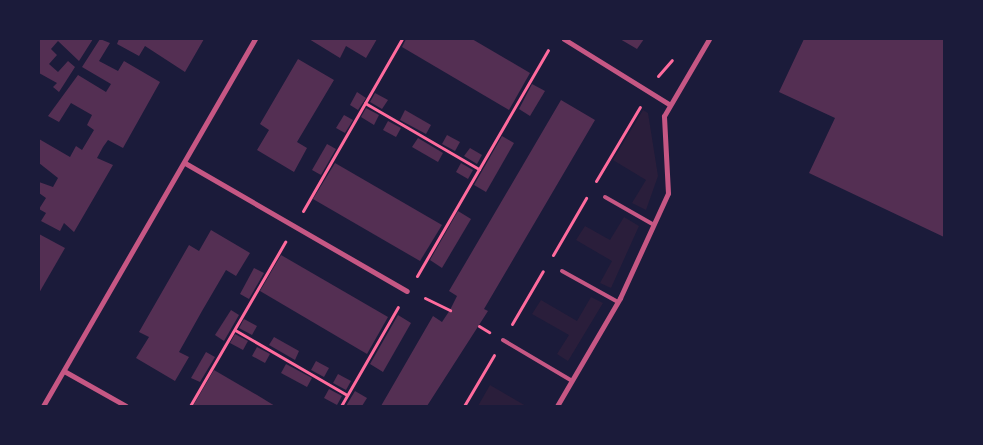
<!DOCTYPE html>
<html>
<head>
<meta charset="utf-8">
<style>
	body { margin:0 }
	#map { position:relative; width:983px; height:445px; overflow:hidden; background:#1b1b3a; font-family:"Fira Sans",sans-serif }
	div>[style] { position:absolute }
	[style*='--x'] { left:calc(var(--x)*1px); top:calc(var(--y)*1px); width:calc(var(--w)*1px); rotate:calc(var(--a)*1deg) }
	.green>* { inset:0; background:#2a1e3b }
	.building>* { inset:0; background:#542f53 }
	.path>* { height:3px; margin:-1.5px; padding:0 1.5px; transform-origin:1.5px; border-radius:1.5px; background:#ff6b9d }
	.service>* { height:4px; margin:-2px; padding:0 2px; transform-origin:2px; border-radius:2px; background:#c65784 }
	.minor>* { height:5px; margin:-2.5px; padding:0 2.5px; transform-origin:2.5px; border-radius:2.5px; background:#c65784 }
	span { translate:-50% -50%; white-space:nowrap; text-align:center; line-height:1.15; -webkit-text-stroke:5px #1b1b3a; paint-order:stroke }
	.frame { position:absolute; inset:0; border:40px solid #1b1b3a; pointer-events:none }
</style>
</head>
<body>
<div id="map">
	<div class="green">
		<i style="clip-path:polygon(643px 110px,648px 113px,658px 176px,646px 210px,632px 203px,646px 180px,613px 160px)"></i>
		<i style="clip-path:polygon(624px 217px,639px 226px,611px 288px,600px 283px,612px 261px,576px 240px,585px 226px,610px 240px)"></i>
		<i style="clip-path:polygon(591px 297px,603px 303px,568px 361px,557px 354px,569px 335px,532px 314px,541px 300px,577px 321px)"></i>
		<i style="clip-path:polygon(490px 385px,526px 406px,478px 406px)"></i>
	</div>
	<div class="building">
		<i style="clip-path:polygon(39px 39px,93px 39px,79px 61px,58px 41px,51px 49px,57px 55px,49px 64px,58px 72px,68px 61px,75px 67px,59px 92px,53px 87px,57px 83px,39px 73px)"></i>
		<i style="clip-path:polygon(100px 39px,110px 43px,99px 61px,118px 71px,124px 61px,160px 82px,123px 148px,108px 140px,103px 147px,97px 158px,113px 165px,74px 232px,64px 223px,60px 231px,41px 221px,46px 213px,39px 209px,46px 198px,39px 193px,39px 182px,53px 187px,58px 178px,39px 163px,39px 139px,70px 157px,76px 146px,82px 150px,94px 130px,87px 125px,92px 115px,71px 103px,59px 122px,48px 116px,78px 75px,106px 92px,111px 84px,82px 67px)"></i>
		<i style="clip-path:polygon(119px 39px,204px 39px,185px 72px,145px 46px,139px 56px,117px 44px)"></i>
		<i style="clip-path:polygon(309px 39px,377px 39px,366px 58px,346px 46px,340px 58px)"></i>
		<i style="clip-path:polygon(406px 39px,472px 39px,530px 73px,509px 110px,402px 47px)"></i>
		<i style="clip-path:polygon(620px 39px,644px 39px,637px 49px)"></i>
		<i style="clip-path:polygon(804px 39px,944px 39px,944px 237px,809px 173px,835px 118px,779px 92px)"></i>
		<i style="clip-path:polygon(298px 59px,334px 80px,297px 142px,307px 148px,294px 172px,257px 150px,269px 130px,260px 124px)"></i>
		<i style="clip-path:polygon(532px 84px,545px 91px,530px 116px,519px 109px)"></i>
		<i style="clip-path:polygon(357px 92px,366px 98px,358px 110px,350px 105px)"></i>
		<i style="clip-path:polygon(375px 93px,388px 100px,382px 109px,370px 102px)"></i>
		<i style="clip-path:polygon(561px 100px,595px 120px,484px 309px,488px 311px,427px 406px,381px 406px,433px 316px,442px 322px,450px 310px,457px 296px,449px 291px)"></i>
		<i style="clip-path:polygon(366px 108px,379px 115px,374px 125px,361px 117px)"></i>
		<i style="clip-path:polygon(405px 110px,431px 125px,426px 134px,400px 120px)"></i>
		<i style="clip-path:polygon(344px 115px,353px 120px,345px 133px,336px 128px)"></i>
		<i style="clip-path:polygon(388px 121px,401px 128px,396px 137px,383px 130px)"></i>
		<i style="clip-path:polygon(447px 135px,460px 142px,455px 151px,442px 144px)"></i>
		<i style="clip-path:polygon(502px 136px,514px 143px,486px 192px,474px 185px)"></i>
		<i style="clip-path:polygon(418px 138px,443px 153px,438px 162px,412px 147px)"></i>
		<i style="clip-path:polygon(327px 144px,336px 149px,321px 175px,312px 170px)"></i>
		<i style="clip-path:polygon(470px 148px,482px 155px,477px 164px,464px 156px)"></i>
		<i style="clip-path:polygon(335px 163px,442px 225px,420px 261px,313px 199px)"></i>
		<i style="clip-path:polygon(461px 163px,473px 170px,468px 179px,456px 172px)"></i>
		<i style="clip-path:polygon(458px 211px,471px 219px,442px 268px,430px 260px)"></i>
		<i style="clip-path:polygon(211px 230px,250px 253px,236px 276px,226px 270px,202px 311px,179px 352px,189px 357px,175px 381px,136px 358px,149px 337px,139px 332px,189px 245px,199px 251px)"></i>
		<i style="clip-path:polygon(39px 234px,65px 248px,39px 293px)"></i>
		<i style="clip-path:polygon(281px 255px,388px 317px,367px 354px,260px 291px)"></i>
		<i style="clip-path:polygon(254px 268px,264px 273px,249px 299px,240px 294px)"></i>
		<i style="clip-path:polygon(231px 310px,239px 315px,224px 341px,215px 335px)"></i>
		<i style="clip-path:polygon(398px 315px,411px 323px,383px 372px,370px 364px)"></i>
		<i style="clip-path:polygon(244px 319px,257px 326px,252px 335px,239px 328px)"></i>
		<i style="clip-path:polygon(235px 334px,248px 341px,243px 350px,230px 343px)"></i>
		<i style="clip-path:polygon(274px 337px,299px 351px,295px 360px,269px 345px)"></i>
		<i style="clip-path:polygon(257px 347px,270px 354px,265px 363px,252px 356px)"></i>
		<i style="clip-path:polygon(206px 352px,215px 357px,200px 382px,191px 378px)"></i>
		<i style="clip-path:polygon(316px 361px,329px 368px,324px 377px,311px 370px)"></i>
		<i style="clip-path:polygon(286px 364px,312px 378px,307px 387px,281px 373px)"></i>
		<i style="clip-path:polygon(214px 370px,257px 395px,275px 406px,193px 406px)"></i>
		<i style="clip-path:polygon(338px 374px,351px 381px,346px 390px,333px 383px)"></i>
		<i style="clip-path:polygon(329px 389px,342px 396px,337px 405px,324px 398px)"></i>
		<i style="clip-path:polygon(355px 391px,367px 398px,362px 406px,346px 406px)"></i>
	</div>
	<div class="path">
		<i style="--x:658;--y:76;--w:21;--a:-49"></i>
		<i style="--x:365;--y:103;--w:132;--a:30.1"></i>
		<i style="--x:596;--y:181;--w:86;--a:-59.3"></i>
		<i style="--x:303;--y:211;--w:198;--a:-60.1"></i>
		<i style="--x:553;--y:255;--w:66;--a:-59.9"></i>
		<i style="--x:417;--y:276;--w:261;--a:-59.9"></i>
		<i style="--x:425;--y:298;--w:28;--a:26"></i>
		<i style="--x:512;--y:324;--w:61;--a:-59.7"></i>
		<i style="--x:479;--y:326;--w:12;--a:31"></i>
		<i style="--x:235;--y:330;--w:129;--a:30.1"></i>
		<i style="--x:190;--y:406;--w:190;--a:-59.9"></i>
		<i style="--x:341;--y:406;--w:114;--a:-60.1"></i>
		<i style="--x:464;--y:406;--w:59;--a:-59.5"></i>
	</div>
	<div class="service">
		<i style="--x:605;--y:197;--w:56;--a:29.7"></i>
		<i style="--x:562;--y:271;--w:64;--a:29"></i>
		<i style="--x:503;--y:340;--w:80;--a:30.7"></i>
	</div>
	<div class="minor">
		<i style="--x:564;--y:39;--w:123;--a:31.8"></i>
		<i style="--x:185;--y:163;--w:256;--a:30"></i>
		<i style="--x:64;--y:371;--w:71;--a:29.4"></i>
		<i style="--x:43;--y:406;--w:424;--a:-60"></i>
		<i style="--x:557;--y:406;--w:125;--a:-59.7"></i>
		<i style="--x:620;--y:298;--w:115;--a:-65.4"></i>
		<i style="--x:668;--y:193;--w:77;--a:-93"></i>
		<i style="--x:664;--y:116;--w:89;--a:-59.7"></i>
	</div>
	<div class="frame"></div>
</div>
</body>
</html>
